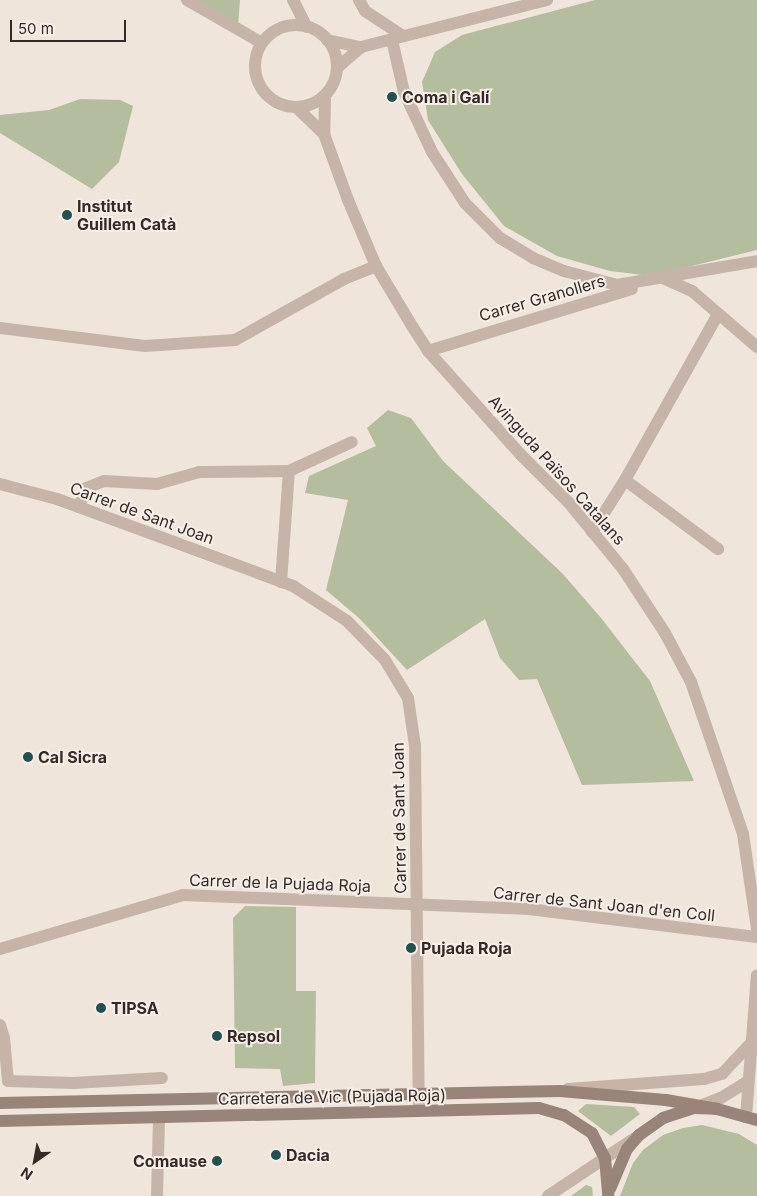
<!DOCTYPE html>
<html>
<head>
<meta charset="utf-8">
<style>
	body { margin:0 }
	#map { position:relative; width:757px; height:1196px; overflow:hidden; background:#efe5db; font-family:Inter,sans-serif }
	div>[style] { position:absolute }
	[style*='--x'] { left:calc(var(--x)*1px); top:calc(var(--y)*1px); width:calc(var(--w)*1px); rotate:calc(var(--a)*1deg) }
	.green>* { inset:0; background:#b4bd9d }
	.minor>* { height:12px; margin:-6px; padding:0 6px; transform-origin:6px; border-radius:6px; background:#c6b4a9 }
	.tertiary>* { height:12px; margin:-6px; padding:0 6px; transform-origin:6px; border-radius:6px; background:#c6b4a9 }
	.tertiary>.ring { margin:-6px; padding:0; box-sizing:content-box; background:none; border:12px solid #c6b4a9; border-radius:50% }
	.secondary>* { height:12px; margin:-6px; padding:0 6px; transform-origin:6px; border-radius:6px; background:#99847a }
	.dots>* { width:14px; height:14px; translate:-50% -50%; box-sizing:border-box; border:2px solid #f7efe7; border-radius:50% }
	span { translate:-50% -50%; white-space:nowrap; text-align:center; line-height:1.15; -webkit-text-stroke:4px #f7efe7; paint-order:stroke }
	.poi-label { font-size:16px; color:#342b28; font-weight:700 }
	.left { translate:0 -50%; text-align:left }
	.right { translate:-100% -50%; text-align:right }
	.street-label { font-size:16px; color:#342b28 }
	.north { position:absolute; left:10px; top:1136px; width:50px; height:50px; -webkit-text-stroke:4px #f7efe7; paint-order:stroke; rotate:213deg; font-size:14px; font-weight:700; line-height:20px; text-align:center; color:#342b28 }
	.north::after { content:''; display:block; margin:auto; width:18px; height:22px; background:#342b28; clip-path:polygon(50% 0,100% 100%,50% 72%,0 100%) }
	.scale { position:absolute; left:10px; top:20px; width:116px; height:22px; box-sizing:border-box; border:2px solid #342b28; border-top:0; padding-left:6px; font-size:15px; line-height:18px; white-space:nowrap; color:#342b28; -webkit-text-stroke:4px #f7efe7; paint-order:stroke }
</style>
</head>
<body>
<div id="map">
	<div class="green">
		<i style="clip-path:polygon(187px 0,240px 0,238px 27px)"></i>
		<i style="clip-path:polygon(595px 0,757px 0,757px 250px,651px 276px,610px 271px,557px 256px,504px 226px,462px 174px,428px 120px,422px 82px,435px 52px,462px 35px)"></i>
		<i style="clip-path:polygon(80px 99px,120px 100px,133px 106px,119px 162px,92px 189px,0 133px,0 115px,49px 110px)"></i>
		<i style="clip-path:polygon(388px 410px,411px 418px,443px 461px,563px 574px,601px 618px,650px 681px,694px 781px,582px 785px,537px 679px,519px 680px,500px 658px,485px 619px,407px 670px,360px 619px,326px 590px,348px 500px,305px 493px,309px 476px,376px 446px,367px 428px)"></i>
		<i style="clip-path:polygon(245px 906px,296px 907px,296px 991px,316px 991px,315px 1083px,283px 1086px,280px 1069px,235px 1068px,233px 918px)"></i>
		<i style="clip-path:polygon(586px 1104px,634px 1107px,640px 1114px,611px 1136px,578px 1111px)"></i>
		<i style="clip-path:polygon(702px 1125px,739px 1134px,757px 1145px,757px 1196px,620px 1196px,633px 1163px,643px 1150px,663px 1135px,683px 1128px)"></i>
		<i style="clip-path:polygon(586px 1185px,592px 1187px,593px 1196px,571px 1196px)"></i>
	</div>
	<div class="minor">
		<i style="--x:187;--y:0;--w:86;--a:29.8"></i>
		<i style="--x:359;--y:0;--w:13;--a:61"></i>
		<i style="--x:365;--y:11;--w:45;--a:33.3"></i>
		<i style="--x:327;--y:40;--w:35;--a:12"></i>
		<i style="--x:361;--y:47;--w:192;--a:-14.2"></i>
		<i style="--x:392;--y:40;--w:53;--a:77"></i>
		<i style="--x:404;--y:92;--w:66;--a:65"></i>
		<i style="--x:432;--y:152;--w:61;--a:57.1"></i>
		<i style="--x:465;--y:203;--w:49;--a:45"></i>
		<i style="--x:500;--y:238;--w:39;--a:31"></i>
		<i style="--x:533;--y:258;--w:34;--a:23"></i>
		<i style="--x:564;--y:271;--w:55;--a:14.8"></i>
		<i style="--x:617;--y:285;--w:142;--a:-9.7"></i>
		<i style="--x:337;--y:68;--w:32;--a:-41"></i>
		<i style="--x:665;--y:279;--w:30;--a:24"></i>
		<i style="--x:692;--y:291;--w:86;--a:40.7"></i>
		<i style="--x:0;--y:328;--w:146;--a:7.1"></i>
		<i style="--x:145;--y:346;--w:90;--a:-3.8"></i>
		<i style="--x:235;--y:340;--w:125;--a:-29.2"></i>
		<i style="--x:344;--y:279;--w:35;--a:-22"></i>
		<i style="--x:428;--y:351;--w:213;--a:-16.9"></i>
		<i style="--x:625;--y:480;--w:116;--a:36.6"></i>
		<i style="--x:0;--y:484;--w:59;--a:14.7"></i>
		<i style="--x:57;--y:499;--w:252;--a:20.2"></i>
		<i style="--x:293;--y:586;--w:64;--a:32.9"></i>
		<i style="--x:347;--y:621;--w:54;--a:45.7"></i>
		<i style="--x:385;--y:660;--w:44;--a:58.8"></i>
		<i style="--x:408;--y:698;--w:49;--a:81.7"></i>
		<i style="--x:415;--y:746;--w:365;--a:89.4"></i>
		<i style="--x:79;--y:507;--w:20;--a:-70"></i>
		<i style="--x:86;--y:488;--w:19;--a:-21"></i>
		<i style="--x:104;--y:481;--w:53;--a:3.2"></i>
		<i style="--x:157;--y:484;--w:44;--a:-15.9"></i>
		<i style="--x:199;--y:472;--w:90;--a:-0.6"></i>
		<i style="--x:289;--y:471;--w:69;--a:-24.7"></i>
		<i style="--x:592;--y:532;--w:62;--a:-57.6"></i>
		<i style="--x:625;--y:480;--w:188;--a:-60.7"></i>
		<i style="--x:281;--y:582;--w:111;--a:-85.9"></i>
		<i style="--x:0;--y:949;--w:191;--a:-16.4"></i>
		<i style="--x:183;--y:895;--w:346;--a:2.3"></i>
		<i style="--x:529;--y:909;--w:230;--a:7"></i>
		<i style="--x:0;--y:1025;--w:14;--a:73"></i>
		<i style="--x:4;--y:1038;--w:43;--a:84.7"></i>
		<i style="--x:8;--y:1081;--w:65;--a:1.8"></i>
		<i style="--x:73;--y:1083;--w:89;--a:-3.2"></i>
		<i style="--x:157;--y:1196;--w:79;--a:-88.5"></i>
		<i style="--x:548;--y:1196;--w:105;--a:-33.7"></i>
	</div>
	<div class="tertiary">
		<i style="--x:293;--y:0;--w:30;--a:63"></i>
		<i class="ring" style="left:255px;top:25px;width:70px;height:70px"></i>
		<i style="--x:325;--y:95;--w:39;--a:91"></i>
		<i style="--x:324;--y:134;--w:70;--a:70"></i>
		<i style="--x:348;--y:200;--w:72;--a:67"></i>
		<i style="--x:376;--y:266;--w:70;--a:59"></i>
		<i style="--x:412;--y:326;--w:30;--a:57"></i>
		<i style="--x:428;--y:351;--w:140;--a:48.2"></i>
		<i style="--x:521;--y:455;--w:68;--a:45"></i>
		<i style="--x:569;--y:503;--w:85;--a:50.7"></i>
		<i style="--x:623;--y:569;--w:77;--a:56.7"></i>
		<i style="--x:665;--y:633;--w:55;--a:62"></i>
		<i style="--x:691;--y:682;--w:161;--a:71.1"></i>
		<i style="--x:743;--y:834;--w:96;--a:81.6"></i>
		<i style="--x:297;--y:108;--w:37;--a:44"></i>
		<i style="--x:568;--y:1089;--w:136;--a:-4.2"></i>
		<i style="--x:704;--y:1079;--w:19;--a:-16"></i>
		<i style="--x:722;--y:1074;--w:41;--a:-47"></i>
		<i style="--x:697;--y:1107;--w:26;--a:-21"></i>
		<i style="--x:721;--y:1098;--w:32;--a:-32"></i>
		<i style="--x:746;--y:1117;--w:142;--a:-85.6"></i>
	</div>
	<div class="secondary">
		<i style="--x:0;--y:1103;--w:560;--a:-1.23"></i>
		<i style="--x:560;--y:1091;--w:106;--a:4.9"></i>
		<i style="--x:666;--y:1100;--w:52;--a:10"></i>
		<i style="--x:0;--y:1121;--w:539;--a:-1.38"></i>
		<i style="--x:539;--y:1108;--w:26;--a:16"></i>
		<i style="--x:564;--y:1115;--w:33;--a:33"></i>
		<i style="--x:592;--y:1133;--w:28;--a:63"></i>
		<i style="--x:605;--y:1158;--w:38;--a:85"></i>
		<i style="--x:610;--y:1189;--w:43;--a:-67"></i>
		<i style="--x:627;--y:1149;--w:18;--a:-49"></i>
		<i style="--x:639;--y:1135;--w:29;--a:-35"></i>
		<i style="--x:663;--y:1118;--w:33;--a:-18"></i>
		<i style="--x:694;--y:1108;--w:23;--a:2"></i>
		<i style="--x:717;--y:1109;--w:41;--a:15.4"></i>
	</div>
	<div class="dots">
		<i style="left:392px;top:97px;background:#215151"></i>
		<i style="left:67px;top:215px;background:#215151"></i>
		<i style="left:28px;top:757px;background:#215151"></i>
		<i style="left:411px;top:948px;background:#215151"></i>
		<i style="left:101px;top:1008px;background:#215151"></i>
		<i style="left:217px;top:1036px;background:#215151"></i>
		<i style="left:276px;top:1155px;background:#215151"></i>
		<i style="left:217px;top:1161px;background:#215151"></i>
	</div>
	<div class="poi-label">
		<span class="left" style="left:402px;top:97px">Coma i Galí</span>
		<span class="left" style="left:77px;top:215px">Institut<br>Guillem Catà</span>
		<span class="left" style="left:38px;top:757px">Cal Sicra</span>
		<span class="left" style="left:421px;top:948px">Pujada Roja</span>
		<span class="left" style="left:111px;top:1008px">TIPSA</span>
		<span class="left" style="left:227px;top:1036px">Repsol</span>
		<span class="left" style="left:286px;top:1155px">Dacia</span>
		<span class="right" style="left:207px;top:1161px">Comause</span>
	</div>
	<div class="street-label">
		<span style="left:542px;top:298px;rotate:-16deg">Carrer Granollers</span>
		<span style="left:557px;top:470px;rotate:48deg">Avinguda Països Catalans</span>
		<span style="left:142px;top:513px;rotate:20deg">Carrer de Sant Joan</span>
		<span style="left:399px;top:818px;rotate:-91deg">Carrer de Sant Joan</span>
		<span style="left:280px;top:883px;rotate:2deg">Carrer de la Pujada Roja</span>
		<span style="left:604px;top:904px;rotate:6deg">Carrer de Sant Joan d'en Coll</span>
		<span style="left:332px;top:1097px;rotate:-1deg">Carretera de Vic (Pujada Roja)</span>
	</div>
	<div class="north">N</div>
	<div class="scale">50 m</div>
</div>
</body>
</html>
